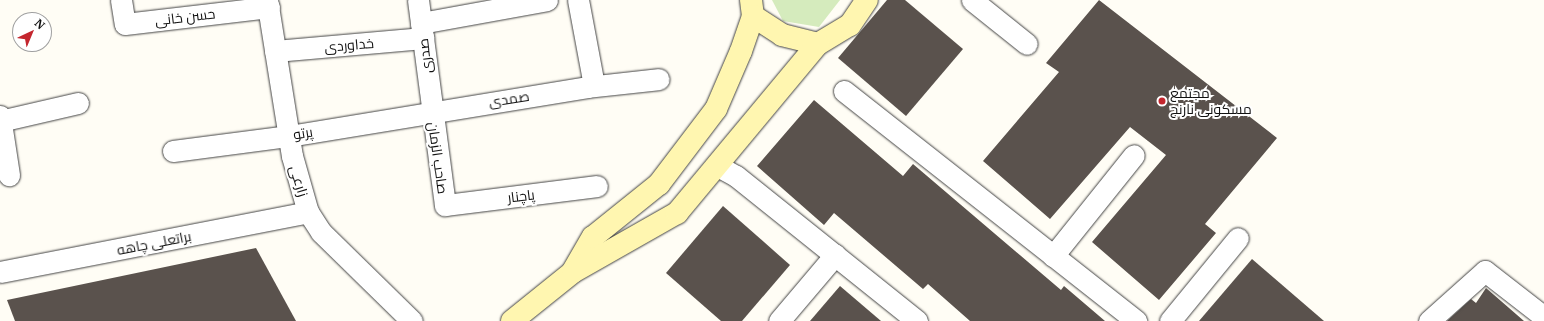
<!DOCTYPE html>
<html>
<head>
<meta charset="utf-8">
<style>
	body { margin:0 }
	#map { position:relative; width:1544px; height:321px; overflow:hidden; background:#fffdf5; font-family:Merriweather,Cairo,serif }
	div>[style] { position:absolute }
	[style*='--x'] { left:calc(var(--x)*1px); top:calc(var(--y)*1px); width:calc(var(--w)*1px); rotate:calc(var(--a)*1deg) }
	.green>* { inset:0; background:#d5ebbd }
	.building>* { inset:0; background:#5a524d }
	.roads { filter:drop-shadow(0 0 1px #444) drop-shadow(0 0 1px #444) }
	.street>* { height:21px; margin:-10.5px; padding:0 10.5px; transform-origin:10.5px; border-radius:10.5px; background:#fff }
	.secondary>* { height:22px; margin:-11px; padding:0 11px; transform-origin:11px; border-radius:11px; background:#fff6b0 }
	.dots>* { width:11px; height:11px; translate:-50% -50%; box-sizing:border-box; border:2px solid #fff; border-radius:50% }
	span { translate:-50% -50%; white-space:nowrap; text-align:center; line-height:1.15; -webkit-text-stroke:4px #fff; paint-order:stroke }
	.street-label { font-size:14px; color:#111 }
	.poi-label { font-size:14px; color:#111 }
	.left { translate:0 -50%; text-align:left }
	.north { position:absolute; left:12px; top:12px; width:40px; height:40px; box-sizing:border-box; background:#fff; border:1px solid #a0a0a0; border-radius:50%; rotate:44deg; font-size:11px; font-weight:700; line-height:16px; text-align:center; color:#111 }
	.north::after { content:''; display:block; margin:auto; width:14px; height:18px; background:#c4262e; clip-path:polygon(50% 0,100% 100%,50% 72%,0 100%) }
</style>
</head>
<body>
<div id="map">
	<div class="green">
		<i style="clip-path:polygon(772px 0,840px 0,819px 27px,783px 21px)"></i>
	</div>
	<div class="building">
		<i style="clip-path:polygon(887px 0,905px 0,963px 49px,906px 116px,838px 58px)"></i>
		<i style="clip-path:polygon(1099px 0,1277px 138px,1205px 224px,1216px 233px,1159px 300px,1092px 242px,1166px 155px,1130px 127px,1050px 219px,983px 161px,1059px 72px,1046px 63px)"></i>
		<i style="clip-path:polygon(814px 100px,903px 176px,913px 164px,1061px 290px,1064px 286px,1105px 321px,970px 321px,928px 284px,923px 289px,834px 213px,824px 225px,757px 166px)"></i>
		<i style="clip-path:polygon(723px 206px,790px 265px,742px 321px,721px 321px,666px 273px)"></i>
		<i style="clip-path:polygon(256px 248px,296px 321px,15px 321px,7px 300px)"></i>
		<i style="clip-path:polygon(1252px 259px,1324px 321px,1199px 321px)"></i>
		<i style="clip-path:polygon(840px 286px,881px 321px,810px 321px)"></i>
		<i style="clip-path:polygon(1486px 288px,1524px 321px,1447px 321px,1471px 299px,1476px 303px)"></i>
	</div>
	<div class="roads">
		<div class="street">
			<i style="--x:121;--y:0;--w:24;--a:81"></i>
			<i style="--x:125;--y:24;--w:145;--a:-6.7"></i>
			<i style="--x:267;--y:0;--w:158;--a:80.9"></i>
			<i style="--x:292;--y:156;--w:58;--a:74.1"></i>
			<i style="--x:308;--y:212;--w:24;--a:57"></i>
			<i style="--x:321;--y:232;--w:127;--a:44.4"></i>
			<i style="--x:418;--y:0;--w:207;--a:82.5"></i>
			<i style="--x:445;--y:205;--w:153;--a:-7.1"></i>
			<i style="--x:972;--y:0;--w:70;--a:38.7"></i>
			<i style="--x:421;--y:23;--w:128;--a:-10.3"></i>
			<i style="--x:275;--y:51;--w:149;--a:-5"></i>
			<i style="--x:587;--y:87;--w:72;--a:-6.3"></i>
			<i style="--x:844;--y:91;--w:372;--a:38.2"></i>
			<i style="--x:0;--y:116;--w:60;--a:81.3"></i>
			<i style="--x:0;--y:121;--w:80;--a:-13"></i>
			<i style="--x:173;--y:151;--w:117;--a:-7.4"></i>
			<i style="--x:289;--y:136;--w:302;--a:-9.3"></i>
			<i style="--x:587;--y:87;--w:6;--a:-31"></i>
			<i style="--x:592;--y:84;--w:4;--a:-76"></i>
			<i style="--x:593;--y:80;--w:81;--a:-100.6"></i>
			<i style="--x:716;--y:165;--w:23;--a:29"></i>
			<i style="--x:736;--y:176;--w:232;--a:38.7"></i>
			<i style="--x:1053;--y:256;--w:129;--a:-51.3"></i>
			<i style="--x:0;--y:272;--w:314;--a:-11"></i>
			<i style="--x:779;--y:321;--w:87;--a:-49.7"></i>
			<i style="--x:1170;--y:321;--w:107;--a:-50.7"></i>
			<i style="--x:1429;--y:321;--w:75;--a:-41.8"></i>
			<i style="--x:1485;--y:271;--w:75;--a:37.9"></i>
		</div>
		<div class="secondary">
			<i style="--x:751;--y:0;--w:16;--a:83"></i>
			<i style="--x:753;--y:16;--w:35;--a:33"></i>
			<i style="--x:782;--y:35;--w:37;--a:14"></i>
			<i style="--x:818;--y:44;--w:37;--a:-31"></i>
			<i style="--x:850;--y:25;--w:30;--a:-56"></i>
			<i style="--x:573;--y:271;--w:39;--a:-60"></i>
			<i style="--x:593;--y:237;--w:85;--a:-38.8"></i>
			<i style="--x:659;--y:184;--w:94;--a:-52.8"></i>
			<i style="--x:716;--y:109;--w:63;--a:-66.7"></i>
			<i style="--x:741;--y:51;--w:37;--a:-71"></i>
			<i style="--x:512;--y:321;--w:78;--a:-38.8"></i>
			<i style="--x:573;--y:272;--w:120;--a:-29.6"></i>
			<i style="--x:677;--y:213;--w:220;--a:-50.2"></i>
		</div>
	</div>
	<div class="dots">
		<i style="left:1162px;top:101px;background:#c4262e"></i>
	</div>
	<div class="street-label">
		<span style="left:185px;top:17px;rotate:-7deg">حسن خانی</span>
		<span style="left:349px;top:45px;rotate:-5deg">خداوردی</span>
		<span style="left:425px;top:56px;rotate:-97deg">صدری</span>
		<span style="left:509px;top:99px;rotate:-9deg">صمدی</span>
		<span style="left:303px;top:133px;rotate:-9deg">پرتو</span>
		<span style="left:438px;top:158px;rotate:82deg">صاحب الزمان</span>
		<span style="left:299px;top:181px;rotate:73deg">زارعی</span>
		<span style="left:521px;top:196px;rotate:-7deg">پاچنار</span>
		<span style="left:154px;top:243px;rotate:-11deg">براتعلی چاهه</span>
	</div>
	<div class="poi-label">
		<span class="left" style="left:1170px;top:101px">مجتمع<br>مسکونی نارنج</span>
	</div>
	<div class="north">N</div>
</div>
</body>
</html>
